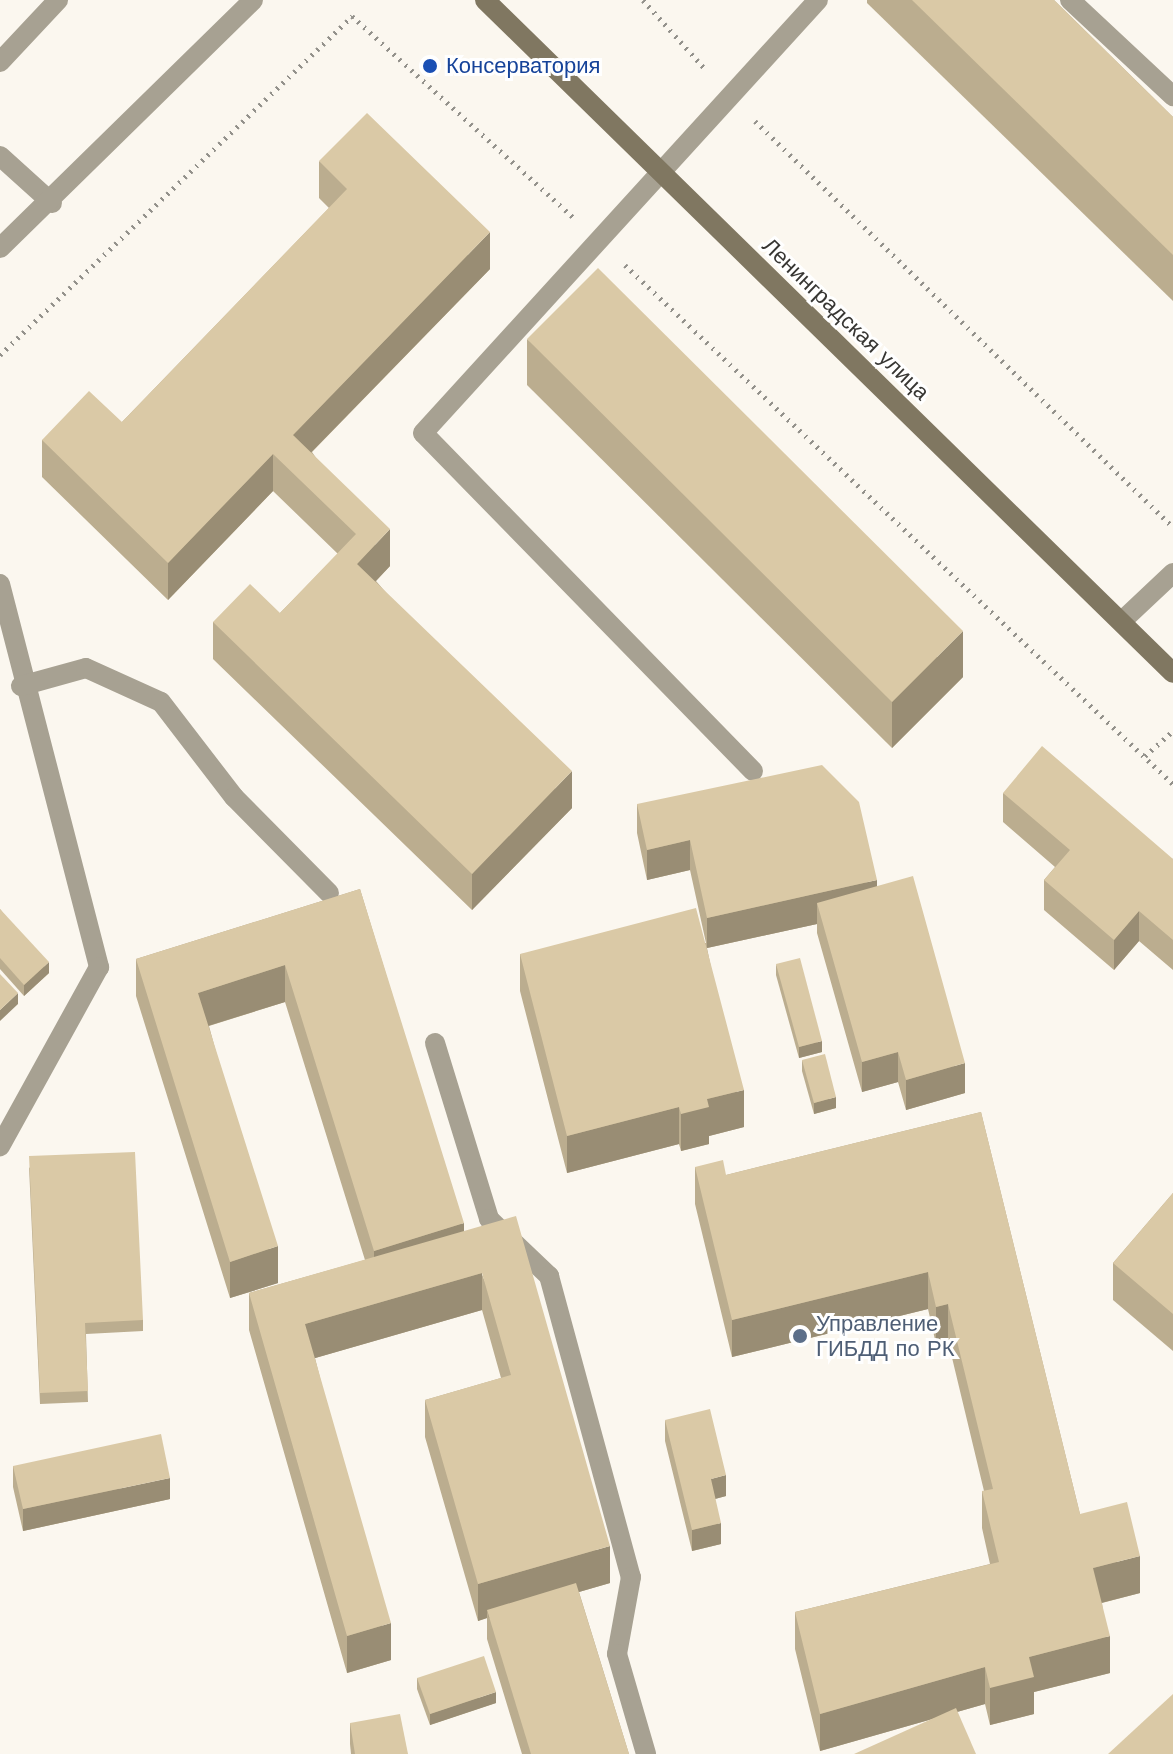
<!DOCTYPE html>
<html>
<head>
<meta charset="utf-8">
<style>
	body { margin:0 }
	#map { position:relative; width:1173px; height:1754px; overflow:hidden; background:#fbf7ef; font-family:"Work Sans",sans-serif }
	div>[style] { position:absolute }
	[style*='--x'] { left:calc(var(--x)*1px); top:calc(var(--y)*1px); width:calc(var(--w)*1px); rotate:calc(var(--a)*1deg) }
	.path>* { height:5px; margin-top:-2.5px; transform-origin:0; background:repeating-linear-gradient(90deg,#93918b 0 2px,transparent 0 8px) }
	.service>* { height:20px; margin:-10px; padding:0 10px; transform-origin:10px; border-radius:10px; background:#a7a192 }
	.secondary>* { height:20px; margin:-10px; padding:0 10px; transform-origin:10px; border-radius:10px; background:#807761 }
	.wall>* { inset:0; background:#bbad8f }
	.shaded-wall>* { inset:0; background:#998d74 }
	.building>* { inset:0; background:#dac9a6 }
	.dots>* { width:22px; height:22px; translate:-50% -50%; box-sizing:border-box; border:4px solid #fff; border-radius:50% }
	span { translate:-50% -50%; white-space:nowrap; text-align:center; line-height:1.15; -webkit-text-stroke:6px #fff; paint-order:stroke }
	.transit-label { font-size:22px; color:#164399 }
	.left { translate:0 -50%; text-align:left }
	.street-label { font-size:22px; color:#373633 }
	.service-label { font-size:22px; color:#4e5e75 }
</style>
</head>
<body>
<div id="map">
	<div class="path">
		<i style="--x:643;--y:0;--w:94;--a:48"></i>
		<i style="--x:755;--y:121;--w:583;--a:44.17"></i>
		<i style="--x:625;--y:265;--w:755;--a:43.44"></i>
		<i style="--x:0;--y:355;--w:489;--a:-43.9"></i>
		<i style="--x:352;--y:16;--w:299;--a:42.3"></i>
		<i style="--x:1145;--y:756;--w:38;--a:-42"></i>
	</div>
	<div class="service">
		<i style="--x:1070;--y:0;--w:141;--a:43"></i>
		<i style="--x:0;--y:62;--w:85;--a:-46.9"></i>
		<i style="--x:0;--y:156;--w:70;--a:42.1"></i>
		<i style="--x:0;--y:248;--w:354;--a:-44.4"></i>
		<i style="--x:0;--y:584;--w:396;--a:75.5"></i>
		<i style="--x:99;--y:967;--w:205;--a:118.9"></i>
		<i style="--x:1122;--y:621;--w:70;--a:-43.3"></i>
		<i style="--x:21;--y:686;--w:67;--a:-15.5"></i>
		<i style="--x:86;--y:668;--w:82;--a:24.4"></i>
		<i style="--x:161;--y:702;--w:120;--a:52.5"></i>
		<i style="--x:234;--y:797;--w:135;--a:45.3"></i>
		<i style="--x:753;--y:771;--w:472;--a:-134.3"></i>
		<i style="--x:423;--y:433;--w:586;--a:-47.63"></i>
		<i style="--x:435;--y:1043;--w:184;--a:72.9"></i>
		<i style="--x:489;--y:1219;--w:83;--a:43.5"></i>
		<i style="--x:549;--y:1276;--w:312;--a:74.8"></i>
		<i style="--x:631;--y:1577;--w:78;--a:100.3"></i>
		<i style="--x:617;--y:1654;--w:104;--a:73.8"></i>
	</div>
	<div class="secondary">
		<i style="--x:485;--y:0;--w:962;--a:44.37"></i>
	</div>
	<div class="wall">
		<i style="clip-path:polygon(867px 0,1054px 0,1173px 117px,1173px 301px,867px 3px)"></i>
		<i style="clip-path:polygon(319px 161px,490px 269px,312px 452px,390px 566px,376px 581px,572px 808px,472px 910px,213px 659px,213px 622px,280px 613px,338px 554px,273px 491px,168px 600px,42px 477px,42px 440px,122px 422px,329px 208px,319px 198px)"></i>
		<i style="clip-path:polygon(527px 339px,963px 677px,892px 748px,527px 385px)"></i>
		<i style="clip-path:polygon(1003px 793px,1173px 859px,1173px 970px,1139px 941px,1114px 970px,1044px 910px,1044px 880px,1055px 867px,1003px 822px)"></i>
		<i style="clip-path:polygon(637px 804px,877px 886px,965px 1093px,906px 1110px,898px 1082px,862px 1092px,817px 933px,817px 924px,707px 948px,744px 1127px,709px 1136px,709px 1144px,681px 1151px,679px 1144px,567px 1173px,520px 991px,520px 954px,706px 943px,690px 870px,647px 880px,637px 833px)"></i>
		<i style="clip-path:polygon(360px 889px,464px 1231px,610px 1583px,579px 1592px,629px 1754px,522px 1754px,487px 1639px,487px 1618px,478px 1621px,425px 1437px,425px 1400px,501px 1378px,482px 1310px,315px 1358px,391px 1660px,347px 1673px,249px 1330px,249px 1293px,365px 1260px,285px 1002px,209px 1026px,278px 1283px,230px 1298px,136px 996px,136px 959px)"></i>
		<i style="clip-path:polygon(0 909px,49px 973px,24px 996px,0 969px)"></i>
		<i style="clip-path:polygon(776px 964px,822px 1052px,799px 1058px,776px 975px)"></i>
		<i style="clip-path:polygon(802px 1060px,836px 1108px,814px 1114px,802px 1071px)"></i>
		<i style="clip-path:polygon(981px 1112px,1080px 1514px,1140px 1593px,1102px 1603px,1110px 1673px,1034px 1692px,1034px 1714px,990px 1725px,985px 1704px,820px 1751px,795px 1649px,795px 1612px,990px 1564px,982px 1528px,982px 1491px,984px 1491px,948px 1341px,936px 1344px,928px 1309px,732px 1357px,695px 1204px,695px 1167px,726px 1175px)"></i>
		<i style="clip-path:polygon(29px 1167px,143px 1320px,143px 1331px,86px 1334px,88px 1402px,40px 1404px)"></i>
		<i style="clip-path:polygon(1173px 1193px,1173px 1351px,1113px 1300px,1113px 1263px)"></i>
		<i style="clip-path:polygon(665px 1420px,726px 1496px,715px 1499px,721px 1544px,692px 1551px,665px 1441px)"></i>
		<i style="clip-path:polygon(13px 1466px,170px 1499px,23px 1531px,13px 1487px)"></i>
		<i style="clip-path:polygon(417px 1678px,496px 1703px,430px 1725px,417px 1689px)"></i>
		<i style="clip-path:polygon(350px 1723px,408px 1754px,351px 1754px,350px 1744px)"></i>
	</div>
	<div class="shaded-wall">
		<i style="clip-path:polygon(490px 232px,490px 269px,293px 471px,293px 435px)"></i>
		<i style="clip-path:polygon(273px 454px,273px 491px,168px 600px,168px 563px)"></i>
		<i style="clip-path:polygon(390px 529px,390px 566px,357px 601px,357px 564px)"></i>
		<i style="clip-path:polygon(963px 631px,963px 677px,892px 748px,892px 702px)"></i>
		<i style="clip-path:polygon(572px 771px,572px 808px,472px 910px,472px 874px)"></i>
		<i style="clip-path:polygon(690px 840px,690px 870px,647px 880px,647px 850px)"></i>
		<i style="clip-path:polygon(877px 880px,877px 910px,817px 903px,817px 924px,707px 948px,707px 918px)"></i>
		<i style="clip-path:polygon(1139px 911px,1139px 941px,1114px 970px,1114px 940px)"></i>
		<i style="clip-path:polygon(49px 962px,49px 973px,24px 996px,24px 985px)"></i>
		<i style="clip-path:polygon(285px 965px,285px 1002px,198px 1029px,198px 993px)"></i>
		<i style="clip-path:polygon(18px 993px,18px 1004px,0 1021px,0 1010px)"></i>
		<i style="clip-path:polygon(822px 1041px,822px 1052px,799px 1058px,799px 1047px)"></i>
		<i style="clip-path:polygon(898px 1052px,898px 1082px,862px 1092px,862px 1062px)"></i>
		<i style="clip-path:polygon(965px 1063px,965px 1093px,906px 1110px,906px 1080px)"></i>
		<i style="clip-path:polygon(744px 1090px,744px 1127px,709px 1136px,709px 1144px,681px 1151px,681px 1114px,707px 1099px)"></i>
		<i style="clip-path:polygon(836px 1097px,836px 1108px,814px 1114px,814px 1103px)"></i>
		<i style="clip-path:polygon(679px 1107px,679px 1144px,567px 1173px,567px 1136px)"></i>
		<i style="clip-path:polygon(464px 1223px,464px 1260px,374px 1288px,374px 1251px)"></i>
		<i style="clip-path:polygon(278px 1246px,278px 1283px,230px 1298px,230px 1262px)"></i>
		<i style="clip-path:polygon(928px 1272px,928px 1309px,732px 1357px,732px 1320px)"></i>
		<i style="clip-path:polygon(482px 1273px,482px 1310px,305px 1361px,305px 1324px)"></i>
		<i style="clip-path:polygon(948px 1304px,948px 1341px,936px 1344px,936px 1307px)"></i>
		<i style="clip-path:polygon(726px 1475px,726px 1496px,711px 1500px,711px 1479px)"></i>
		<i style="clip-path:polygon(170px 1478px,170px 1499px,23px 1531px,23px 1509px)"></i>
		<i style="clip-path:polygon(721px 1523px,721px 1544px,692px 1551px,692px 1530px)"></i>
		<i style="clip-path:polygon(610px 1546px,610px 1583px,489px 1618px,487px 1610px,487px 1618px,478px 1621px,478px 1584px)"></i>
		<i style="clip-path:polygon(1140px 1556px,1140px 1593px,1093px 1605px,1093px 1568px)"></i>
		<i style="clip-path:polygon(391px 1623px,391px 1660px,347px 1673px,347px 1636px)"></i>
		<i style="clip-path:polygon(1110px 1636px,1110px 1673px,1034px 1692px,1034px 1714px,990px 1725px,990px 1688px,1029px 1657px)"></i>
		<i style="clip-path:polygon(985px 1667px,985px 1704px,820px 1751px,820px 1714px)"></i>
		<i style="clip-path:polygon(496px 1692px,496px 1703px,430px 1725px,430px 1714px)"></i>
	</div>
	<div class="building">
		<i style="clip-path:polygon(912px 0,1054px 0,1173px 117px,1173px 255px)"></i>
		<i style="clip-path:polygon(367px 113px,490px 232px,293px 435px,390px 529px,357px 564px,572px 771px,472px 874px,213px 622px,250px 584px,280px 613px,356px 534px,273px 454px,168px 563px,42px 440px,89px 391px,122px 422px,347px 189px,319px 161px)"></i>
		<i style="clip-path:polygon(598px 268px,963px 631px,892px 702px,527px 339px)"></i>
		<i style="clip-path:polygon(1042px 746px,1173px 859px,1173px 940px,1139px 911px,1114px 940px,1044px 880px,1070px 850px,1003px 793px)"></i>
		<i style="clip-path:polygon(822px 765px,859px 802px,877px 880px,707px 918px,690px 840px,647px 850px,637px 804px)"></i>
		<i style="clip-path:polygon(913px 876px,965px 1063px,906px 1080px,898px 1052px,862px 1062px,817px 903px)"></i>
		<i style="clip-path:polygon(360px 889px,464px 1223px,374px 1251px,285px 965px,198px 993px,278px 1246px,230px 1262px,136px 959px)"></i>
		<i style="clip-path:polygon(696px 908px,744px 1090px,707px 1099px,709px 1107px,681px 1114px,679px 1107px,567px 1136px,520px 954px)"></i>
		<i style="clip-path:polygon(0 909px,49px 962px,24px 985px,0 958px)"></i>
		<i style="clip-path:polygon(800px 958px,822px 1041px,799px 1047px,776px 964px)"></i>
		<i style="clip-path:polygon(0 974px,18px 993px,0 1010px)"></i>
		<i style="clip-path:polygon(825px 1054px,836px 1097px,814px 1103px,802px 1060px)"></i>
		<i style="clip-path:polygon(981px 1112px,1080px 1514px,1127px 1502px,1140px 1556px,1093px 1568px,1110px 1636px,1029px 1657px,1034px 1677px,990px 1688px,985px 1667px,820px 1714px,795px 1612px,999px 1562px,982px 1491px,993px 1489px,948px 1304px,936px 1307px,928px 1272px,732px 1320px,695px 1167px,723px 1160px,726px 1175px)"></i>
		<i style="clip-path:polygon(135px 1152px,143px 1320px,85px 1323px,88px 1391px,40px 1393px,29px 1156px)"></i>
		<i style="clip-path:polygon(1173px 1193px,1173px 1314px,1113px 1263px)"></i>
		<i style="clip-path:polygon(516px 1216px,610px 1546px,478px 1584px,425px 1400px,511px 1375px,482px 1273px,305px 1324px,391px 1623px,347px 1636px,249px 1293px)"></i>
		<i style="clip-path:polygon(710px 1409px,726px 1475px,711px 1479px,721px 1523px,692px 1530px,665px 1420px)"></i>
		<i style="clip-path:polygon(161px 1434px,170px 1478px,23px 1509px,13px 1466px)"></i>
		<i style="clip-path:polygon(576px 1583px,629px 1754px,531px 1754px,487px 1610px)"></i>
		<i style="clip-path:polygon(484px 1656px,496px 1692px,430px 1714px,417px 1678px)"></i>
		<i style="clip-path:polygon(1173px 1694px,1173px 1754px,1108px 1754px)"></i>
		<i style="clip-path:polygon(956px 1708px,976px 1754px,854px 1754px)"></i>
		<i style="clip-path:polygon(400px 1714px,408px 1754px,355px 1754px,350px 1723px)"></i>
	</div>
	<div class="dots">
		<i style="left:430px;top:66px;background:#1a4fb4"></i>
		<i style="left:800px;top:1336px;background:#5c6f8a"></i>
	</div>
	<div class="transit-label">
		<span class="left" style="left:446px;top:66px">Консерватория</span>
	</div>
	<div class="street-label">
		<span style="left:846px;top:319px;rotate:44deg">Ленинградская улица</span>
	</div>
	<div class="service-label">
		<span class="left" style="left:816px;top:1336px">Управление<br>ГИБДД по РК</span>
	</div>
</div>
</body>
</html>
